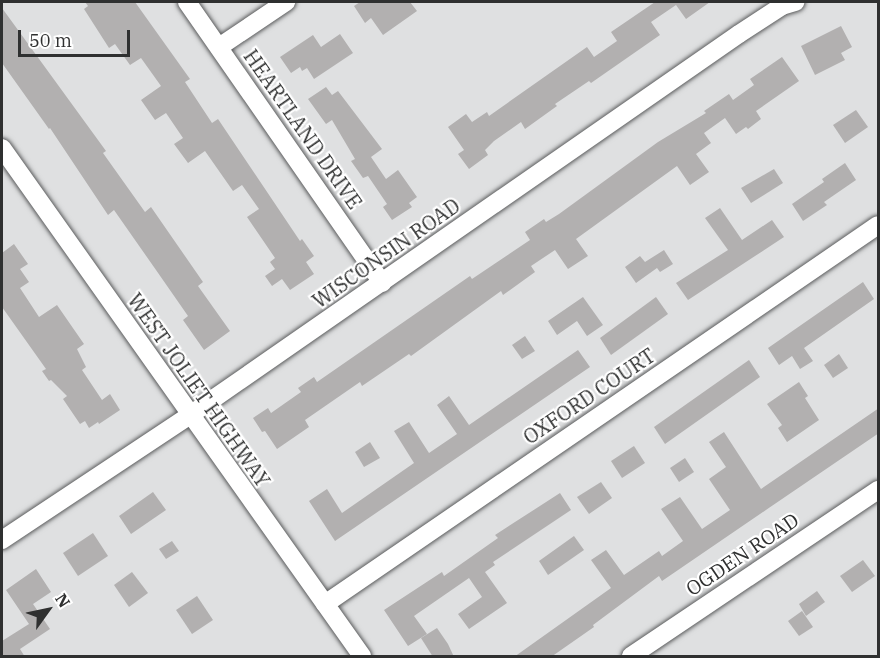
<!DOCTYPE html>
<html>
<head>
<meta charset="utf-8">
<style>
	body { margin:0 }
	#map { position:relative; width:880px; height:658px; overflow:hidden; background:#dfe0e1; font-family:"IBM Plex Serif",serif }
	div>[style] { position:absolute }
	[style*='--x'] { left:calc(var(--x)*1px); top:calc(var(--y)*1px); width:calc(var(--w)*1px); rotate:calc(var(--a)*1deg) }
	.building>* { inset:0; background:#b2b0b0 }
	.roads { filter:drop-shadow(0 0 2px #5b5c5d) drop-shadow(0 0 2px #5b5c5d) }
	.minor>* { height:18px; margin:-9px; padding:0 9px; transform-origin:9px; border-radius:9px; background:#fff }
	span { translate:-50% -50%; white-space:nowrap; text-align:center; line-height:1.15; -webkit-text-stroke:4.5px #fff; paint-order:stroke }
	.street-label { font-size:20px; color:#2f3030 }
	.frame { position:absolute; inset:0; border:3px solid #2f3030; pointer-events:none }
	.north { position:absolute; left:18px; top:580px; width:60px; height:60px; -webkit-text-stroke:4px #fff; paint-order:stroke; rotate:57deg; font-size:16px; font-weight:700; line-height:24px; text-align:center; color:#2f3030 }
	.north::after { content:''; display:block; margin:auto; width:21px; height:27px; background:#2f3030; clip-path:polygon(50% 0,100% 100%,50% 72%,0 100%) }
	.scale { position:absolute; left:18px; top:30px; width:112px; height:27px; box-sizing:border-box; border:3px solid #2f3030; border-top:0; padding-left:8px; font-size:18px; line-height:21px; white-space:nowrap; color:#2f3030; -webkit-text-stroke:4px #fff; paint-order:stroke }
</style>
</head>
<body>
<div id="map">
	<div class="building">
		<i style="clip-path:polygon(85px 2px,135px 2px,190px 79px,185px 82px,212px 123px,218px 119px,300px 241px,302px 239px,314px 256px,306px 262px,314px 274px,290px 290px,282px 279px,272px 286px,265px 276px,275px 269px,270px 262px,275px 258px,247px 217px,259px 209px,242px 185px,233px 191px,205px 151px,188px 163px,174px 144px,183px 138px,166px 113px,155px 120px,141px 100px,161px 86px,141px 58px,130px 65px,115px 44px,109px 48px,84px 9px,88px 6px)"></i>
		<i style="clip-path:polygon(360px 2px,410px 2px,417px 11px,383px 35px,371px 18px,365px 23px,354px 6px)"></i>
		<i style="clip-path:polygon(655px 2px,710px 2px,686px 19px,676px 5px,651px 22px,660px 35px,591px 83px,589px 81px,555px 104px,557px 106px,525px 129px,521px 122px,494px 141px,485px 150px,488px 155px,469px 169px,458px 154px,464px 150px,448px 127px,466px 114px,472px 122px,487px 112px,489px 116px,587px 47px,594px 57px,617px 41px,611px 32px)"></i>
		<i style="clip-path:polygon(2px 8px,106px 151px,103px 153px,145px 212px,151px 207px,203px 282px,198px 286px,230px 331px,204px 350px,183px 320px,188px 316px,156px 270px,114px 210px,108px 215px,50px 128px,49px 129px,2px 63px)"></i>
		<i style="clip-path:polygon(841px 26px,852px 47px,841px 53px,845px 60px,815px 75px,801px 46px)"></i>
		<i style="clip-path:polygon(340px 34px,353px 53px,314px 79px,307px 68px,302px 71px,300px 67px,291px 73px,280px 57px,313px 35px,321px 47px)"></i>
		<i style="clip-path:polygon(782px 57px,799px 81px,756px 111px,761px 119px,748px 129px,746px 127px,736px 134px,725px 118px,704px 133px,711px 143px,696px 154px,709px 172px,690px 185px,677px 166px,576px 239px,588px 256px,568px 269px,555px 250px,531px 266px,535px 272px,503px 295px,501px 291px,411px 356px,409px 354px,362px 386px,360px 382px,305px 420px,309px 427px,277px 449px,265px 431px,262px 432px,253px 418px,268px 408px,271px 413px,301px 392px,298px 388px,314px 377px,317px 382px,470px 276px,472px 279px,530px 240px,525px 232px,544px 219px,546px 222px,559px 214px,658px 142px,706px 113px,704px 111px,729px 94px,733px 100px,754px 85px,750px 79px)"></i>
		<i style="clip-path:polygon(326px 87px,332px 95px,338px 91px,382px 149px,371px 157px,386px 179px,398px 170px,417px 197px,409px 203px,412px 207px,392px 220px,383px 207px,387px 204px,368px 176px,363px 178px,351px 161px,355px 159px,332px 120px,326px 124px,308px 99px)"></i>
		<i style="clip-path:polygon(856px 110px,868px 127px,845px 143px,833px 125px)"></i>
		<i style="clip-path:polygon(845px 163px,856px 180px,824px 202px,827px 205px,803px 221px,792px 204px,824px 182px,822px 179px)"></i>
		<i style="clip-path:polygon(774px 169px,783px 183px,751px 203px,741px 188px)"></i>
		<i style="clip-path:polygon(720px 208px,742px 240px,772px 220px,784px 237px,688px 300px,676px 283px,728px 250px,705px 218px)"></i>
		<i style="clip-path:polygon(14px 244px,28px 264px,20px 269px,29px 282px,20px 288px,39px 317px,57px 305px,84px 344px,77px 349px,86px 367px,82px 370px,102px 400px,110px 394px,120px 410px,99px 424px,98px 422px,89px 428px,85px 421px,80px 424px,63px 399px,67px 396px,51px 380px,49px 381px,42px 371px,46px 369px,2px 307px,2px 253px)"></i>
		<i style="clip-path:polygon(664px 250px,673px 264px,660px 272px,657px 268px,636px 283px,625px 267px,640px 256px,645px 262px)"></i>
		<i style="clip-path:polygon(863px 282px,874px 299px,804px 348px,813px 361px,800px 369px,792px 356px,779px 365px,768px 348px)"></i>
		<i style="clip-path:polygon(583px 297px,603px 325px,587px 336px,577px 321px,557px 335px,548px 321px)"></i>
		<i style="clip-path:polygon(656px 297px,668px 314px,611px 355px,600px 338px)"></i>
		<i style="clip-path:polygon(525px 336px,535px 351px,522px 359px,512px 345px)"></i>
		<i style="clip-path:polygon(578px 350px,590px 367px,335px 541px,309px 501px,327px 489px,342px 513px,414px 463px,394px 431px,409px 422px,429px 453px,457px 434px,437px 405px,449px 396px,469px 425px)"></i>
		<i style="clip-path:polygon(839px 354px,848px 368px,833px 378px,824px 365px)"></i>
		<i style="clip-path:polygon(749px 360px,760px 377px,665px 444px,654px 427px)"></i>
		<i style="clip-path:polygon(799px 382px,808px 396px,805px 398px,819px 420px,787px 442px,778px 428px,782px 425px,767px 404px)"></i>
		<i style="clip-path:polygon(879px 408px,879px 433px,760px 514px,662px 581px,659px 576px,593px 625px,594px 627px,551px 657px,514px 657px,611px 588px,591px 560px,606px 550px,624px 575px,659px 551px,662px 556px,683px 541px,661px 509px,680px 497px,702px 529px,730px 510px,709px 479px,726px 467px,709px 442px,724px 432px,761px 489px)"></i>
		<i style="clip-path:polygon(370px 442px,380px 458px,364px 467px,355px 452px)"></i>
		<i style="clip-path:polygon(634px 446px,645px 463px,622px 478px,611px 461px)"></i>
		<i style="clip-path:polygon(685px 458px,694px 472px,679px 482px,670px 468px)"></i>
		<i style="clip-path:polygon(601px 482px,612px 498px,589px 514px,577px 497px)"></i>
		<i style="clip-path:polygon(153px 492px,166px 510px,131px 534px,119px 516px)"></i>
		<i style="clip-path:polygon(560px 493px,571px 510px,493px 562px,495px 565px,485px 572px,507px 603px,469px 629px,458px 614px,482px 597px,469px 578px,414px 616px,427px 634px,408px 646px,384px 610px,442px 572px,444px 576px,498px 538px,495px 535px)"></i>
		<i style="clip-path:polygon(93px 533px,108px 556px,78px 576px,63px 553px)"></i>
		<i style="clip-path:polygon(574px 536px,584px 550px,548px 575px,539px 561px)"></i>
		<i style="clip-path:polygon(172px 541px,179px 551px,166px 559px,159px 549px)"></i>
		<i style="clip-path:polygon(863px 560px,875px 576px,852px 592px,840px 576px)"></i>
		<i style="clip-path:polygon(36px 569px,51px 592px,33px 604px,50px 629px,20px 649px,25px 657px,2px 657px,2px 641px,29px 624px,6px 590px)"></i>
		<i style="clip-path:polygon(132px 572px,148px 593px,129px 607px,114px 585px)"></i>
		<i style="clip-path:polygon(817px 591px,825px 602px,806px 616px,799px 604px)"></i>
		<i style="clip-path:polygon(197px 596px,213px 620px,192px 634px,176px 610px)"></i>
		<i style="clip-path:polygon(802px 611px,813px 627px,799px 636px,788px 621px)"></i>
		<i style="clip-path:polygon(437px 628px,448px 644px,454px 657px,433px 657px,421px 638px)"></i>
	</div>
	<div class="roads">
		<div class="minor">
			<i style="--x:187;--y:2;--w:342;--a:55.2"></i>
			<i style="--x:219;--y:47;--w:81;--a:-33.9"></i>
			<i style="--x:2;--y:148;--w:623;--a:54.68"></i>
			<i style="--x:2;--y:540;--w:226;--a:-33.6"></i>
			<i style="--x:190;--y:415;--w:668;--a:-34.76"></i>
			<i style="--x:739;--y:34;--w:51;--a:-33.1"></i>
			<i style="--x:782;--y:6;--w:14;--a:-17"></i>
			<i style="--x:325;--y:604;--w:670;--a:-34.42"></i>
			<i style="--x:631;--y:656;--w:298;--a:-33.9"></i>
		</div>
	</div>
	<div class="street-label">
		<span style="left:303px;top:129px;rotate:55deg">HEARTLAND DRIVE</span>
		<span style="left:386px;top:253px;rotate:-35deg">WISCONSIN ROAD</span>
		<span style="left:199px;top:390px;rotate:55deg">WEST JOLIET HIGHWAY</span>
		<span style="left:589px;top:396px;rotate:-34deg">OXFORD COURT</span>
		<span style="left:742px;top:554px;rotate:-34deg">OGDEN ROAD</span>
	</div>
	<div class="frame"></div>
	<div class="north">N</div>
	<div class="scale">50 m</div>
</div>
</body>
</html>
